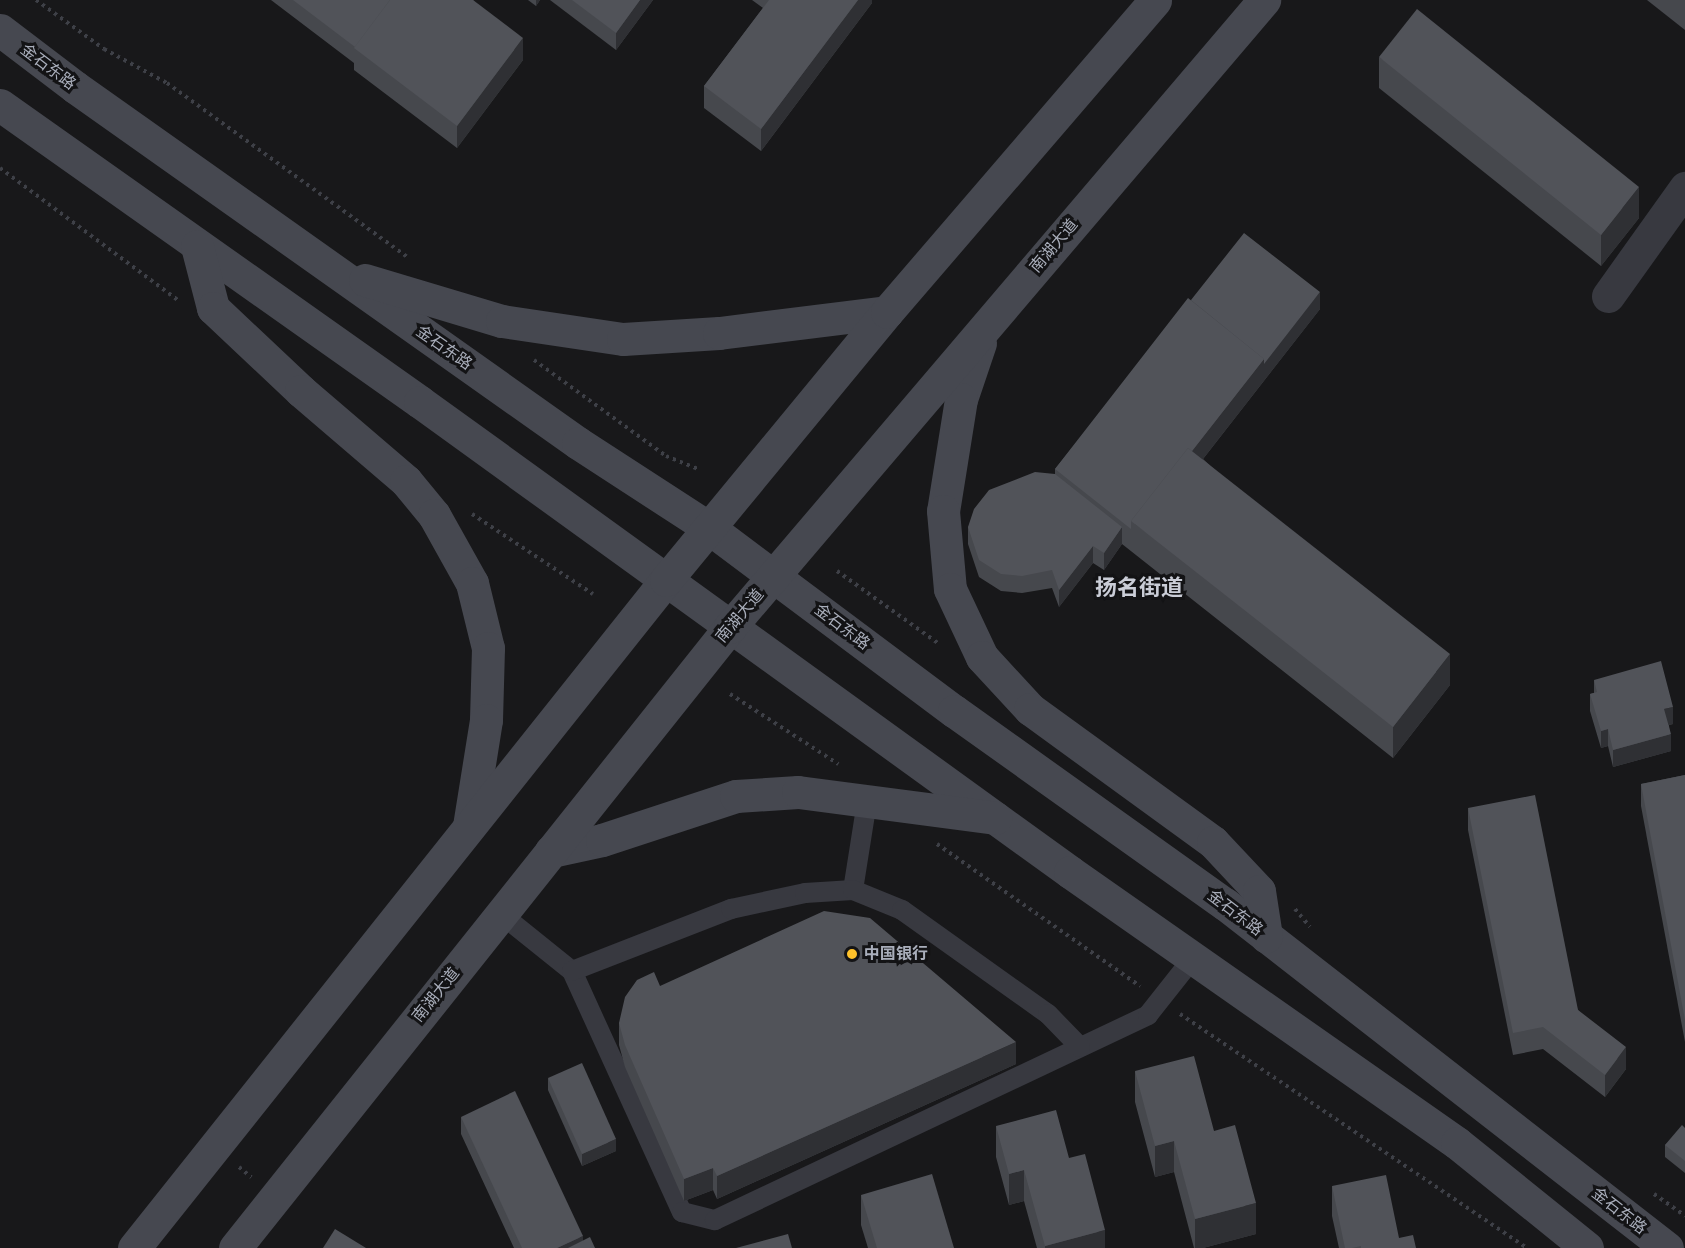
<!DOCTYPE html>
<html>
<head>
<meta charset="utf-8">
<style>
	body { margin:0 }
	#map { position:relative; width:1685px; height:1248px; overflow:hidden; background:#18181a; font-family:"Roboto Condensed","Noto Sans SC",sans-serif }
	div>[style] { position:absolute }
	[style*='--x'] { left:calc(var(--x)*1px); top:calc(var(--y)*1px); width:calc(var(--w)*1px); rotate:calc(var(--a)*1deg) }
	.path>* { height:4px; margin-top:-2px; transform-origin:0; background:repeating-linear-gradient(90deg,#3e4047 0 3px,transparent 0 7.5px) }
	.lane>* { height:20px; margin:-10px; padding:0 10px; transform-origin:10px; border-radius:10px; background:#383940 }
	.street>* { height:33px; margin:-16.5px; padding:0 16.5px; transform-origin:16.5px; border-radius:16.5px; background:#383940 }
	.secondary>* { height:33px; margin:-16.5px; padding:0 16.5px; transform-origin:16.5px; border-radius:16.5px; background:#464850 }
	.wall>* { inset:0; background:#46484d }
	.shaded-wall>* { inset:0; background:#2f3034 }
	.building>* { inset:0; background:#515359 }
	.dots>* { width:16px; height:16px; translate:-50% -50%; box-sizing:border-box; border:3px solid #131315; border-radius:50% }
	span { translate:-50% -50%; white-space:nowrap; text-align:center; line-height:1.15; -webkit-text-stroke:6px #131315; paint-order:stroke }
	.street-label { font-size:16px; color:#a9aebb }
	.poi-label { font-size:16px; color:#a9aebb; font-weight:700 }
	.left { translate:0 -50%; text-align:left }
	.district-label { font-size:22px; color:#cacdd7; font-weight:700 }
</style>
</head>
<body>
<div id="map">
	<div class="path">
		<i style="--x:36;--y:0;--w:84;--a:35.8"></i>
		<i style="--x:104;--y:49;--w:72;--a:28.4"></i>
		<i style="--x:167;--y:83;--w:296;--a:35.9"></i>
		<i style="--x:0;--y:168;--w:222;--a:36.6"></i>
		<i style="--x:534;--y:360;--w:163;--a:36"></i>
		<i style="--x:666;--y:456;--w:37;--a:22"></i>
		<i style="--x:472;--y:514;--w:145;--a:33.5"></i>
		<i style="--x:837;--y:571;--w:124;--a:35.5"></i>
		<i style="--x:730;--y:694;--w:129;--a:32.9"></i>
		<i style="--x:937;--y:844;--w:248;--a:35"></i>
		<i style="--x:1295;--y:909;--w:23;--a:50"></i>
		<i style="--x:1180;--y:1014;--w:419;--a:34"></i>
		<i style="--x:239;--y:1167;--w:16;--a:40"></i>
		<i style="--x:1654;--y:1194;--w:38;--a:35"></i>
	</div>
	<div class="lane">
		<i style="--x:853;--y:890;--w:89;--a:-81"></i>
		<i style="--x:501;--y:914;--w:91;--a:38.8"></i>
		<i style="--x:572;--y:971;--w:265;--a:65.5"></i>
		<i style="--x:682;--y:1212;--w:34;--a:14"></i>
		<i style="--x:715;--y:1220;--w:479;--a:-25.3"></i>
		<i style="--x:1148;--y:1015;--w:73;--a:-51.7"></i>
		<i style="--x:572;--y:971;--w:171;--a:-21.3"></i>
		<i style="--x:731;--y:909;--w:76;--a:-12.2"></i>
		<i style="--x:805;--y:893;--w:48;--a:-3.6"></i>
		<i style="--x:853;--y:890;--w:53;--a:22.2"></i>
		<i style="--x:902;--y:910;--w:179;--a:35.5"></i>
		<i style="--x:1048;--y:1014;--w:46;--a:45.9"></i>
	</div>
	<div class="street">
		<i style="--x:1608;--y:296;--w:133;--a:-54.5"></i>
	</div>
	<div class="secondary">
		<i style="--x:0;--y:30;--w:94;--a:37.2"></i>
		<i style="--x:75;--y:87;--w:616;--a:35.29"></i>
		<i style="--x:578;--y:443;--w:156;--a:33"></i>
		<i style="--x:709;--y:528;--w:306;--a:36.8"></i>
		<i style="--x:954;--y:711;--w:333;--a:35.5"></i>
		<i style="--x:1225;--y:904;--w:560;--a:37.89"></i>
		<i style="--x:0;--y:105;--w:514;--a:35.27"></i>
		<i style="--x:420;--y:402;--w:802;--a:35.87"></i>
		<i style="--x:1070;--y:872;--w:472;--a:35"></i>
		<i style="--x:1457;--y:1143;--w:167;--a:38.9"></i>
		<i style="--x:197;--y:246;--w:64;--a:75.5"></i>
		<i style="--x:213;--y:308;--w:121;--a:43.3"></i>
		<i style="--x:301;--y:391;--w:138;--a:40.6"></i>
		<i style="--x:406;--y:481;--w:44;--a:50.5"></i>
		<i style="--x:434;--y:515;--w:78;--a:60.8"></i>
		<i style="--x:472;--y:583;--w:67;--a:76.2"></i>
		<i style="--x:488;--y:648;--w:72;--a:91.6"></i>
		<i style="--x:486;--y:720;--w:107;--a:99.1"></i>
		<i style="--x:365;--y:280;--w:143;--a:16.7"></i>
		<i style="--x:502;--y:321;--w:122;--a:8.5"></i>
		<i style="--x:623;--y:339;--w:96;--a:-3.6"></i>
		<i style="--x:719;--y:333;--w:169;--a:-7.1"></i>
		<i style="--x:980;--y:343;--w:59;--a:108.7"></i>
		<i style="--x:961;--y:399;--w:113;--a:99.1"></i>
		<i style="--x:943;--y:511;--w:78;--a:84.9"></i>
		<i style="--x:950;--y:589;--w:75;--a:64.8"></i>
		<i style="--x:982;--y:657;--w:71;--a:47.3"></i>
		<i style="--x:1030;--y:709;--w:226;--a:36"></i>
		<i style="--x:1213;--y:842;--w:67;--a:46.8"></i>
		<i style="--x:1259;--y:891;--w:46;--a:81.2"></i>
		<i style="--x:551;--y:851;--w:52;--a:-12.2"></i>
		<i style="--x:602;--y:840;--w:141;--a:-18.2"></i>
		<i style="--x:736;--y:796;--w:62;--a:-3.7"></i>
		<i style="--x:798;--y:792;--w:199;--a:7.5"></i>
		<i style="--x:134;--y:1248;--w:854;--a:-51.47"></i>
		<i style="--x:666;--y:580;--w:347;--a:-50.5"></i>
		<i style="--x:887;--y:312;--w:411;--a:-49.3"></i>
		<i style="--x:235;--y:1248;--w:794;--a:-51.44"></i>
		<i style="--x:730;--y:627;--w:824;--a:-49.58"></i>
	</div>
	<div class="wall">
		<i style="clip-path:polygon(271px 0,473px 0,523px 60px,457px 148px,354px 70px,354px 63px)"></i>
		<i style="clip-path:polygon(528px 0,540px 0,536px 6px)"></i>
		<i style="clip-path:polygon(550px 0,653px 0,616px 50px)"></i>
		<i style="clip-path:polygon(752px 0,872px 0,872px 3px,761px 151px,704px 108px,704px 86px,763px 8px)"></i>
		<i style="clip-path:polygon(1647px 0,1685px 0,1685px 30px)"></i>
		<i style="clip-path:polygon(1379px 57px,1639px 218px,1601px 266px,1379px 88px)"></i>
		<i style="clip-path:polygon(1191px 300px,1320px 309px,1203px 459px,1450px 685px,1393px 758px,1122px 544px,1104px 570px,1093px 563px,1059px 607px,1052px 588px,1022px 593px,1001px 591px,979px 577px,968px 544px,968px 527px,1055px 474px,1055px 469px)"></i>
		<i style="clip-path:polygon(1594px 680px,1673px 724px,1669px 725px,1671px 751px,1613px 767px,1608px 746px,1601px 748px,1590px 711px,1590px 694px,1594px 693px)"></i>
		<i style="clip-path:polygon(1685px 775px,1685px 1042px,1641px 806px,1641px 784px)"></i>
		<i style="clip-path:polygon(1468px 808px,1578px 1010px,1626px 1069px,1605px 1097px,1543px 1049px,1513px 1055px,1468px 830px)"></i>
		<i style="clip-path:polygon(660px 986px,1016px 1064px,717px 1199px,713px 1190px,684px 1201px,625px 1067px,619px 1045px,619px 1023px)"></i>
		<i style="clip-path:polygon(1135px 1071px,1214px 1131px,1256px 1234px,1203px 1248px,1194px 1248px,1174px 1172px,1155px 1177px,1135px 1102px)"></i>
		<i style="clip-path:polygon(548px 1078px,616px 1151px,582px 1166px,548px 1090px)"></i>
		<i style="clip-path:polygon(461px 1117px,583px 1241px,595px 1248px,514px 1248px,461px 1134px)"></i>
		<i style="clip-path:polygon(996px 1126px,1069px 1158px,1105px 1248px,1037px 1248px,1024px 1201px,1009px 1205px,996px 1157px)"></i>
		<i style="clip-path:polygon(1685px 1128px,1685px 1173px,1665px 1157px,1665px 1145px)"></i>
		<i style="clip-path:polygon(1332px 1186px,1399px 1238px,1416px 1248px,1339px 1248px,1332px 1216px)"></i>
		<i style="clip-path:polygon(861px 1195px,954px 1248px,868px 1248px,861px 1225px)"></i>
	</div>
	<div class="shaded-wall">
		<i style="clip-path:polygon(536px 0,540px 0,536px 6px)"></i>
		<i style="clip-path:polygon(640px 0,653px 0,616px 50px,616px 33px)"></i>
		<i style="clip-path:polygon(858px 0,872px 0,872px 3px,761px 151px,761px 129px)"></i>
		<i style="clip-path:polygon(523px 38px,523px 60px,457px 148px,457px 126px)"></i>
		<i style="clip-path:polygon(1639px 187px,1639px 218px,1601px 266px,1601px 235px)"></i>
		<i style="clip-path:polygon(1320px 292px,1320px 309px,1146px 532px,1135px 524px,1264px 359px)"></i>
		<i style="clip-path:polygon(1122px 527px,1122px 544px,1104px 570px,1104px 553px)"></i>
		<i style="clip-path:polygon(1093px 546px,1093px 563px,1059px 607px,1059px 590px)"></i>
		<i style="clip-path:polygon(1450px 654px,1450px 685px,1393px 758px,1393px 727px)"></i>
		<i style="clip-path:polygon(1673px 707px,1673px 724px,1664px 726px,1664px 709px)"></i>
		<i style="clip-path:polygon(1608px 729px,1608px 746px,1601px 748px,1601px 731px)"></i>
		<i style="clip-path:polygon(1671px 734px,1671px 751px,1613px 767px,1613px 750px)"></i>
		<i style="clip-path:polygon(1016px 1042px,1016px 1064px,717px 1199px,717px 1176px)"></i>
		<i style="clip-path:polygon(1626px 1047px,1626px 1069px,1605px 1097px,1605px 1075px)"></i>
		<i style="clip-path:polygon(616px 1139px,616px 1151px,582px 1166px,582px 1154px)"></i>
		<i style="clip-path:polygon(1174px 1141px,1174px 1172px,1155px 1177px,1155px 1146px)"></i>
		<i style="clip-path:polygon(713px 1168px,713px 1190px,684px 1201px,684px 1179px)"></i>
		<i style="clip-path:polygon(1024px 1170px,1024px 1201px,1009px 1205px,1009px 1174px)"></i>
		<i style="clip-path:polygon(1256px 1203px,1256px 1234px,1203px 1248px,1195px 1248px,1195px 1219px)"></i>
		<i style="clip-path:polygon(1105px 1230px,1105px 1248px,1045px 1248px,1045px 1246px)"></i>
		<i style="clip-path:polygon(583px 1236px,583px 1248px,557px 1248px)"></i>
	</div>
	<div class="building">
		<i style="clip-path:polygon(293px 0,390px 0,355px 47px)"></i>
		<i style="clip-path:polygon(390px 0,473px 0,523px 38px,457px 126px,354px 48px)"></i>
		<i style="clip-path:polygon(572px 0,640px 0,616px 33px)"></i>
		<i style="clip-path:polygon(769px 0,858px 0,761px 129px,704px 86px)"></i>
		<i style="clip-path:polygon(1417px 9px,1639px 187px,1601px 235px,1379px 57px)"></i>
		<i style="clip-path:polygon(1244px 233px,1320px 292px,1264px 364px,1264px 359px,1191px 300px)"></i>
		<i style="clip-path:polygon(1188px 298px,1264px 359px,1192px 451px,1188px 448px,1131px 521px,1131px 529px,1055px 469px)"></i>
		<i style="clip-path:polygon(1188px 448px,1450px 654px,1393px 727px,1131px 521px)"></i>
		<i style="clip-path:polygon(1035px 472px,1055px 474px,1122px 527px,1104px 553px,1093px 546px,1059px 590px,1052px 570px,1022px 576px,1001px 574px,979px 560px,968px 527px,974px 509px,989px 490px)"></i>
		<i style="clip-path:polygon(1661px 661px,1673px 707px,1664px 709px,1671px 734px,1613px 750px,1608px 729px,1601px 731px,1590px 694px,1597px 692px,1594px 680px)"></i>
		<i style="clip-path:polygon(1685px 775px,1685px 1020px,1641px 784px)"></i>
		<i style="clip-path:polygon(1535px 795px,1578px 1010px,1626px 1047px,1605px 1075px,1543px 1027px,1513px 1033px,1468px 808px)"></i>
		<i style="clip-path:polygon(824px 911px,870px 918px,1016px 1042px,717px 1176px,713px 1168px,684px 1179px,625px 1045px,619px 1023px,625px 997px,637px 980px,654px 972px,660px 986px)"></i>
		<i style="clip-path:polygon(1194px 1056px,1214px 1131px,1235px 1125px,1256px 1203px,1195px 1219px,1174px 1141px,1155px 1146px,1135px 1071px)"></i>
		<i style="clip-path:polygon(582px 1063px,616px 1139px,582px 1154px,548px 1078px)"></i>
		<i style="clip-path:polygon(515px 1091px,583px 1236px,557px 1248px,522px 1248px,461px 1117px)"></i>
		<i style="clip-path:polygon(1056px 1110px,1069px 1158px,1085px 1154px,1105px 1230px,1045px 1246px,1024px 1170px,1009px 1174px,996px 1126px)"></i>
		<i style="clip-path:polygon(1682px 1125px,1685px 1128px,1685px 1161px,1665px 1145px)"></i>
		<i style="clip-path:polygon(932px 1174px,954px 1248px,877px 1248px,861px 1195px)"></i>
		<i style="clip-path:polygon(1386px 1175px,1399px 1238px,1413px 1235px,1416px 1248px,1361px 1248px,1361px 1246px,1352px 1248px,1345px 1248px,1332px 1186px)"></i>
		<i style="clip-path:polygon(335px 1229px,366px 1248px,323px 1248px)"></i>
		<i style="clip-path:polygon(788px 1234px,792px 1248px,736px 1248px)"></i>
		<i style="clip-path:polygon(590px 1237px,595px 1248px,568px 1248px)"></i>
	</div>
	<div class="dots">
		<i style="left:852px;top:954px;background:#ffc22b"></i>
	</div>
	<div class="street-label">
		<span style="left:48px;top:67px;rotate:37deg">金石东路</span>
		<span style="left:1054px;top:246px;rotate:-50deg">南湖大道</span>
		<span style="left:444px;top:348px;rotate:35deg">金石东路</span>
		<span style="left:740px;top:616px;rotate:-50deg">南湖大道</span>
		<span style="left:842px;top:627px;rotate:37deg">金石东路</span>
		<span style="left:1235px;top:913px;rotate:37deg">金石东路</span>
		<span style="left:436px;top:995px;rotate:-51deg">南湖大道</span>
		<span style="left:1619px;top:1211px;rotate:38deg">金石东路</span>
	</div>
	<div class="poi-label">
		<span class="left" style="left:864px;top:954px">中国银行</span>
	</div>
	<div class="district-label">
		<span style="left:1139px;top:588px">扬名街道</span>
	</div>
</div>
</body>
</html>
